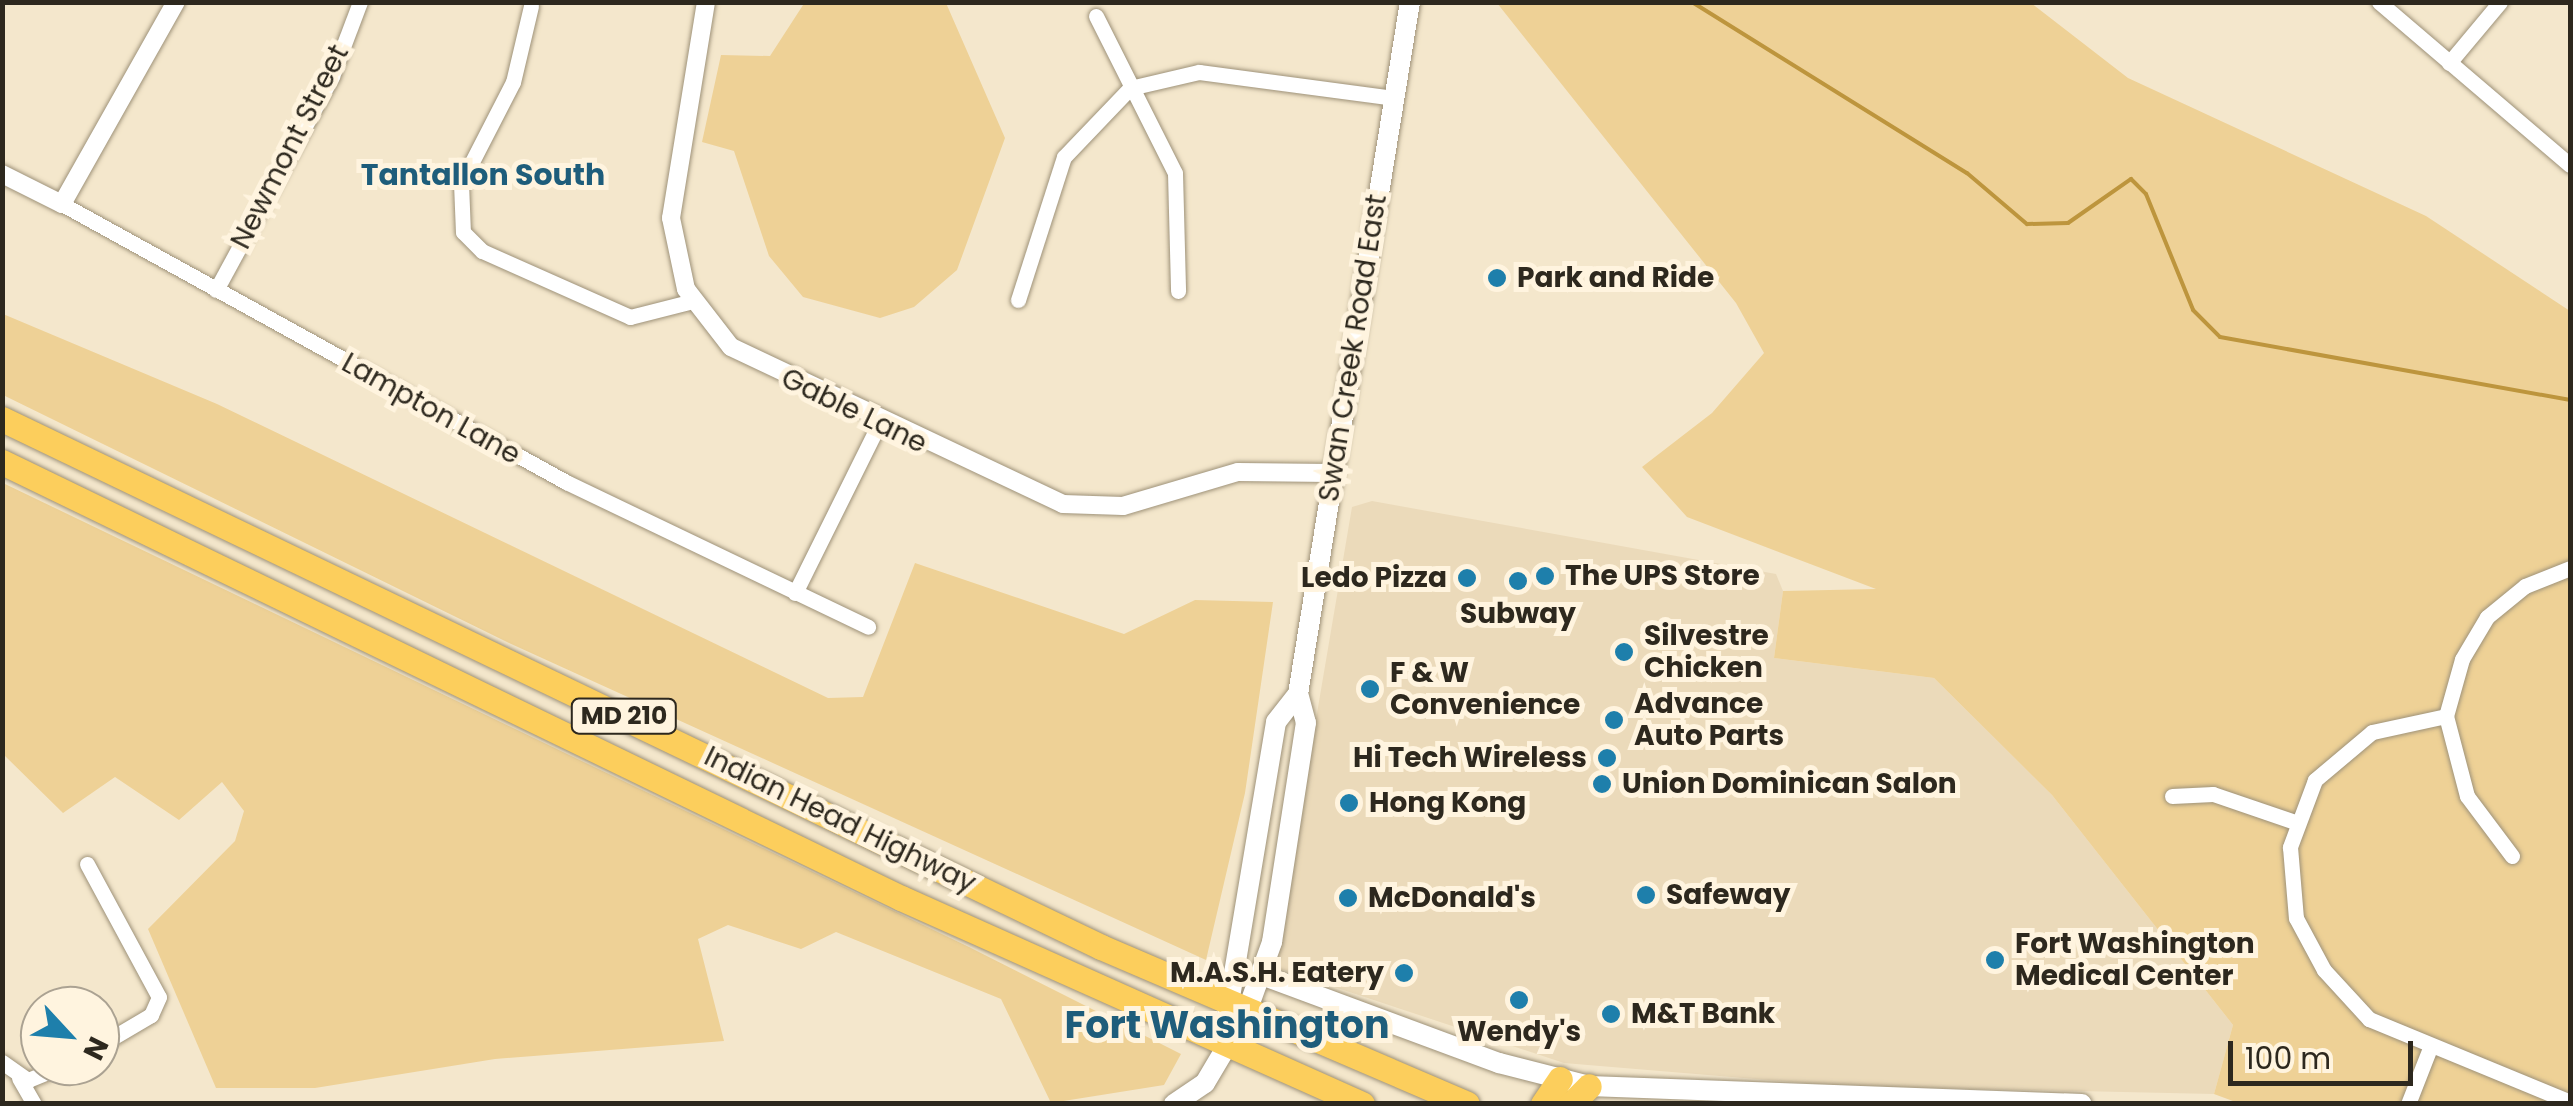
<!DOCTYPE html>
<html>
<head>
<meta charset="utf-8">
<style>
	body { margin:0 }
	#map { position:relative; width:2573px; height:1106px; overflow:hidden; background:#f4e7cc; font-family:Poppins,sans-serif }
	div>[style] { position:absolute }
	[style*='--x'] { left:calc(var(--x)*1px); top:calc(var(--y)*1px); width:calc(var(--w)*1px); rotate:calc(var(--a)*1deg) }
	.built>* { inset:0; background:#ebdaba }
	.green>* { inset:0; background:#eed196 }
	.stream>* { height:4px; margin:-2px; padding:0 2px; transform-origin:2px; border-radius:2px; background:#bd953d }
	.roads { filter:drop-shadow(0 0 2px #9e9279) drop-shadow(0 0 2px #9e9279) }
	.minor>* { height:15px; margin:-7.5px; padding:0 7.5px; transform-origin:7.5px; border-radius:7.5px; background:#fff }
	.tertiary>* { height:18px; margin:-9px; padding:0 9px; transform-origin:9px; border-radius:9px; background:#fff }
	.secondary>* { height:20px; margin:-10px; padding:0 10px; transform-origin:10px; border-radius:10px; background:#fff }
	.trunk>* { height:25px; margin:-12.5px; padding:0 12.5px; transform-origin:12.5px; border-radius:12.5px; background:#fcce5c }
	.dots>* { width:28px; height:28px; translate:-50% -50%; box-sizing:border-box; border:5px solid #fff4df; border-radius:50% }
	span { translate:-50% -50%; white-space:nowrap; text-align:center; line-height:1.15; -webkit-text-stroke:10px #fff4df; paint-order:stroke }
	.shield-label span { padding:2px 8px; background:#fff4df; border:2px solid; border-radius:8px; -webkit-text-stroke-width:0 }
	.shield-label { font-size:25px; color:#2d281e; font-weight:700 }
	.street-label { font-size:28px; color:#2d281e }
	.poi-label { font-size:28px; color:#2d281e; font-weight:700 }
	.left { translate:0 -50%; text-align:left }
	.right { translate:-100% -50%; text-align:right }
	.neighbourhood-label { font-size:30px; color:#1e5d7b; font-weight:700 }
	.district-label { font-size:38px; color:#1e5d7b; font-weight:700 }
	.frame { position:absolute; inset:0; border:5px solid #2d281e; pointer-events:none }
	.north { position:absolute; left:20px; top:986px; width:100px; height:100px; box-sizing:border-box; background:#fff4df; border:2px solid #aba292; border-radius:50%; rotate:116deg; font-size:28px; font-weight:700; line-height:40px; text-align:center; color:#2d281e }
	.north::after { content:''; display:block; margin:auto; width:35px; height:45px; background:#1e7fab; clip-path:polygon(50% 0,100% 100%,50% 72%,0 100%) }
	.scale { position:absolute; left:2228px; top:1041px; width:185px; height:45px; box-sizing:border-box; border:5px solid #2d281e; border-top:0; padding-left:12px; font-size:30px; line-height:35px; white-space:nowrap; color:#2d281e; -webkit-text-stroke:8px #fff4df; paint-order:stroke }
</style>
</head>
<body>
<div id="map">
	<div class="built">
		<i style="clip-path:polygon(1372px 501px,1776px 574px,1783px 591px,1774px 658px,1934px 678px,2052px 795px,2233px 1025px,2214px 1094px,1841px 1086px,1564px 1063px,1274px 967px,1352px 507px)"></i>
	</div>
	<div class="green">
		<i style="clip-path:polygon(805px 2px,946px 3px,1005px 138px,957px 270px,914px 307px,880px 318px,803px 297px,769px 256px,734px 151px,702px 142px,721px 55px,770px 56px)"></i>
		<i style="clip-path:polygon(1497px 3px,2031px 3px,2128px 78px,2426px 216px,2570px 311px,2570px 1103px,2241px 1104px,2214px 1094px,2233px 1025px,2052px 795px,1934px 678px,1774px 658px,1783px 591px,1876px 589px,1687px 517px,1642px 467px,1712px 413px,1764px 353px,1736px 303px)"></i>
		<i style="clip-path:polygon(3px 314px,217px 404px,828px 698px,863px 697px,915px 563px,1124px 634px,1195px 600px,1273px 602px,1245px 793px,1206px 960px,509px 643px,3px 395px)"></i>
		<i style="clip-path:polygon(3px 483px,969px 947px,1181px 1054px,1164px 1085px,1051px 1103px,1001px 999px,836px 932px,801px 949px,728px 925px,698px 939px,724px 1041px,495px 1059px,315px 1088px,216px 1088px,148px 929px,235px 841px,244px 811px,222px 782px,179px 820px,115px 777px,63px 813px,3px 754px)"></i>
	</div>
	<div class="stream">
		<i style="--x:1692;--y:2;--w:324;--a:31.9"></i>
		<i style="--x:1967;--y:173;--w:79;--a:40.4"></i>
		<i style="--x:2027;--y:224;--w:41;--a:-1.4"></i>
		<i style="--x:2068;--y:223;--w:77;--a:-34.9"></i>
		<i style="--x:2131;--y:179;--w:21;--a:45"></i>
		<i style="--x:2146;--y:194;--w:125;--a:67.9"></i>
		<i style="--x:2193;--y:310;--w:38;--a:45"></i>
		<i style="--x:2220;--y:337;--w:356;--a:10.2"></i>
	</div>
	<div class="roads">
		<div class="minor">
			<i style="--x:2379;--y:2;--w:251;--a:40.5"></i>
			<i style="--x:531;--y:6;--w:78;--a:103.3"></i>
			<i style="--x:513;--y:82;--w:114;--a:117.2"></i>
			<i style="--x:461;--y:183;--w:49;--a:87.7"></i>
			<i style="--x:463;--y:232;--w:27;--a:45"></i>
			<i style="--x:482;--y:251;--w:162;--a:24"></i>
			<i style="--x:630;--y:317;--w:65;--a:-14.3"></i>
			<i style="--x:1096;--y:16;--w:176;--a:63.3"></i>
			<i style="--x:1175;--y:173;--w:118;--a:88.5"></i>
			<i style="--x:2449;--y:63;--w:80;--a:-50.1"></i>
			<i style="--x:62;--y:204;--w:576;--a:28.88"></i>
			<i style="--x:566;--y:482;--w:335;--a:25.6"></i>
			<i style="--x:216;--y:290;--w:243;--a:-61.5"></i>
			<i style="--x:332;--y:76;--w:79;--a:-69.3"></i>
			<i style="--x:1018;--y:300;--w:150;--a:-72.2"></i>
			<i style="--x:1064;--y:157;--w:95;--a:-46.3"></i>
			<i style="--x:1130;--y:88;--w:71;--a:-13.1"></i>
			<i style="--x:1199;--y:72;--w:198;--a:7.6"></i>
			<i style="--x:795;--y:593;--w:189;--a:-63.6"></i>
			<i style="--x:2446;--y:716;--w:76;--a:167.8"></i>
			<i style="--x:2372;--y:732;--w:75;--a:139.9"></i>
			<i style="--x:2315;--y:780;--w:72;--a:110.5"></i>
			<i style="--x:2290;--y:847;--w:71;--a:85.2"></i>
			<i style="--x:2296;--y:918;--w:59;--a:61.7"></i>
			<i style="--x:2324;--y:970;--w:67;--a:47.4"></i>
			<i style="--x:2369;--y:1019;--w:217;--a:22.4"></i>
			<i style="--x:2172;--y:796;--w:41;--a:-2.8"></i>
			<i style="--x:2213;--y:794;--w:87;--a:18.9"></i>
			<i style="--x:2512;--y:856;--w:75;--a:-126.9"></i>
			<i style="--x:2467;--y:796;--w:83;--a:-104.7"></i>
			<i style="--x:2446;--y:716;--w:59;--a:-74.3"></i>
			<i style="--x:2462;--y:659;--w:49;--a:-59.2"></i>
			<i style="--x:2487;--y:617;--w:49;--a:-39.2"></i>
			<i style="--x:2525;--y:586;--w:48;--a:-21.8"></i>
			<i style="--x:87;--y:864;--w:151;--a:61.6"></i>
			<i style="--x:159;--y:997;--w:20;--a:114"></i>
			<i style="--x:151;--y:1015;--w:59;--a:149.5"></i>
			<i style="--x:2;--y:1062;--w:32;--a:35"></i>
			<i style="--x:28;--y:1080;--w:37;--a:-22"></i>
			<i style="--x:19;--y:1078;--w:30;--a:60"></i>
			<i style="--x:2408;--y:1104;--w:60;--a:-68.6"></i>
		</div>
		<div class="tertiary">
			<i style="--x:706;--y:2;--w:219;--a:99.2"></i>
			<i style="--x:671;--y:218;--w:73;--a:78.1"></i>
			<i style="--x:686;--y:289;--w:73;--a:52.2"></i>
			<i style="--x:731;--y:347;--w:367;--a:25.3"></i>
			<i style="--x:1063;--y:504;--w:60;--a:1.9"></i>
			<i style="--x:1123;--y:506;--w:120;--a:-16.5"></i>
			<i style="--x:1238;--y:472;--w:93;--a:0.6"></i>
			<i style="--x:2;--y:174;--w:67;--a:26.6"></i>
			<i style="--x:62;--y:204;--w:232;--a:-60.6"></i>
		</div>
		<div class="secondary">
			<i style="--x:1262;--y:975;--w:253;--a:20.4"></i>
			<i style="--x:1499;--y:1063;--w:93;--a:14.3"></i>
			<i style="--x:1589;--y:1086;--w:493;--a:2.1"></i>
			<i style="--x:1227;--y:1015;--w:297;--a:-80.5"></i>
			<i style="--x:1276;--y:722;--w:36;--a:-52"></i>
			<i style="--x:1174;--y:1104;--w:37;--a:-34"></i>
			<i style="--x:1205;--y:1083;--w:80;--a:-59.3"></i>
			<i style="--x:1246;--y:1014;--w:77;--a:-70.1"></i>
			<i style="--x:1272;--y:942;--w:222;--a:-81.2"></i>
			<i style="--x:1306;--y:723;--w:30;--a:-105"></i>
			<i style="--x:1298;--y:694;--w:701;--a:-80.81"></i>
		</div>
		<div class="trunk">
			<i style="--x:2;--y:419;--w:1219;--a:25.66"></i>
			<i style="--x:1101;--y:947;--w:398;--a:23.2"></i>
			<i style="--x:2;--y:462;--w:999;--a:25.87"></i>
			<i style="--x:901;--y:898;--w:505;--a:24.08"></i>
			<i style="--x:1543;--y:1104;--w:30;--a:-56"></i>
			<i style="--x:1571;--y:1104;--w:25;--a:-45"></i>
		</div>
	</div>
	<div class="dots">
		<i style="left:1497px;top:278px;background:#1e7fab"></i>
		<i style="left:1545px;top:576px;background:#1e7fab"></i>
		<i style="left:1467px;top:578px;background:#1e7fab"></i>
		<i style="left:1518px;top:581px;background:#1e7fab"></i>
		<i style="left:1624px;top:652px;background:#1e7fab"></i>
		<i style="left:1370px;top:689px;background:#1e7fab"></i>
		<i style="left:1614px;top:720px;background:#1e7fab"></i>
		<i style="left:1607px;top:758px;background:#1e7fab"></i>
		<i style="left:1602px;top:784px;background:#1e7fab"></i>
		<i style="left:1349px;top:803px;background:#1e7fab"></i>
		<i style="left:1646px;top:895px;background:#1e7fab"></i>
		<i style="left:1348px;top:898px;background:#1e7fab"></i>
		<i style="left:1995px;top:960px;background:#1e7fab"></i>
		<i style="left:1404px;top:973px;background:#1e7fab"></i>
		<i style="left:1519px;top:1000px;background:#1e7fab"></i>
		<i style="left:1611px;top:1014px;background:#1e7fab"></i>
	</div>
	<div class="shield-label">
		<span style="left:624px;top:716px">MD 210</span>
	</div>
	<div class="street-label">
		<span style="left:290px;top:147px;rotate:-63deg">Newmont Street</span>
		<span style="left:1353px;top:348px;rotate:-81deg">Swan Creek Road East</span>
		<span style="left:431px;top:409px;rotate:29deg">Lampton Lane</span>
		<span style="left:854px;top:411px;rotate:26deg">Gable Lane</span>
		<span style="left:840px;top:820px;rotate:26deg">Indian Head Highway</span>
	</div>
	<div class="poi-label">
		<span class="left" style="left:1517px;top:278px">Park and Ride</span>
		<span class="left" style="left:1565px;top:576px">The UPS Store</span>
		<span class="right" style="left:1447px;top:578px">Ledo Pizza</span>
		<span style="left:1518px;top:614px">Subway</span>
		<span class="left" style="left:1644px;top:652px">Silvestre<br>Chicken</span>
		<span class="left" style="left:1390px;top:689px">F &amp; W<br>Convenience</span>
		<span class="left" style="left:1634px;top:720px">Advance<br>Auto Parts</span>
		<span class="right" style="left:1587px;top:758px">Hi Tech Wireless</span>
		<span class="left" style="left:1622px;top:784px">Union Dominican Salon</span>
		<span class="left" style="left:1369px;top:803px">Hong Kong</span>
		<span class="left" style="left:1666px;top:895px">Safeway</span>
		<span class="left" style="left:1368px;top:898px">McDonald's</span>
		<span class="left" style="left:2015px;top:960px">Fort Washington<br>Medical Center</span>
		<span class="right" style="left:1384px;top:973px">M.A.S.H. Eatery</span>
		<span class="left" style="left:1631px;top:1014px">M&amp;T Bank</span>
		<span style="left:1519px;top:1032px">Wendy's</span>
	</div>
	<div class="neighbourhood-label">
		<span style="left:483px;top:175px">Tantallon South</span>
	</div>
	<div class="district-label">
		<span style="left:1227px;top:1025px">Fort Washington</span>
	</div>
	<div class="frame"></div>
	<div class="north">N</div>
	<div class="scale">100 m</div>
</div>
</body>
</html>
